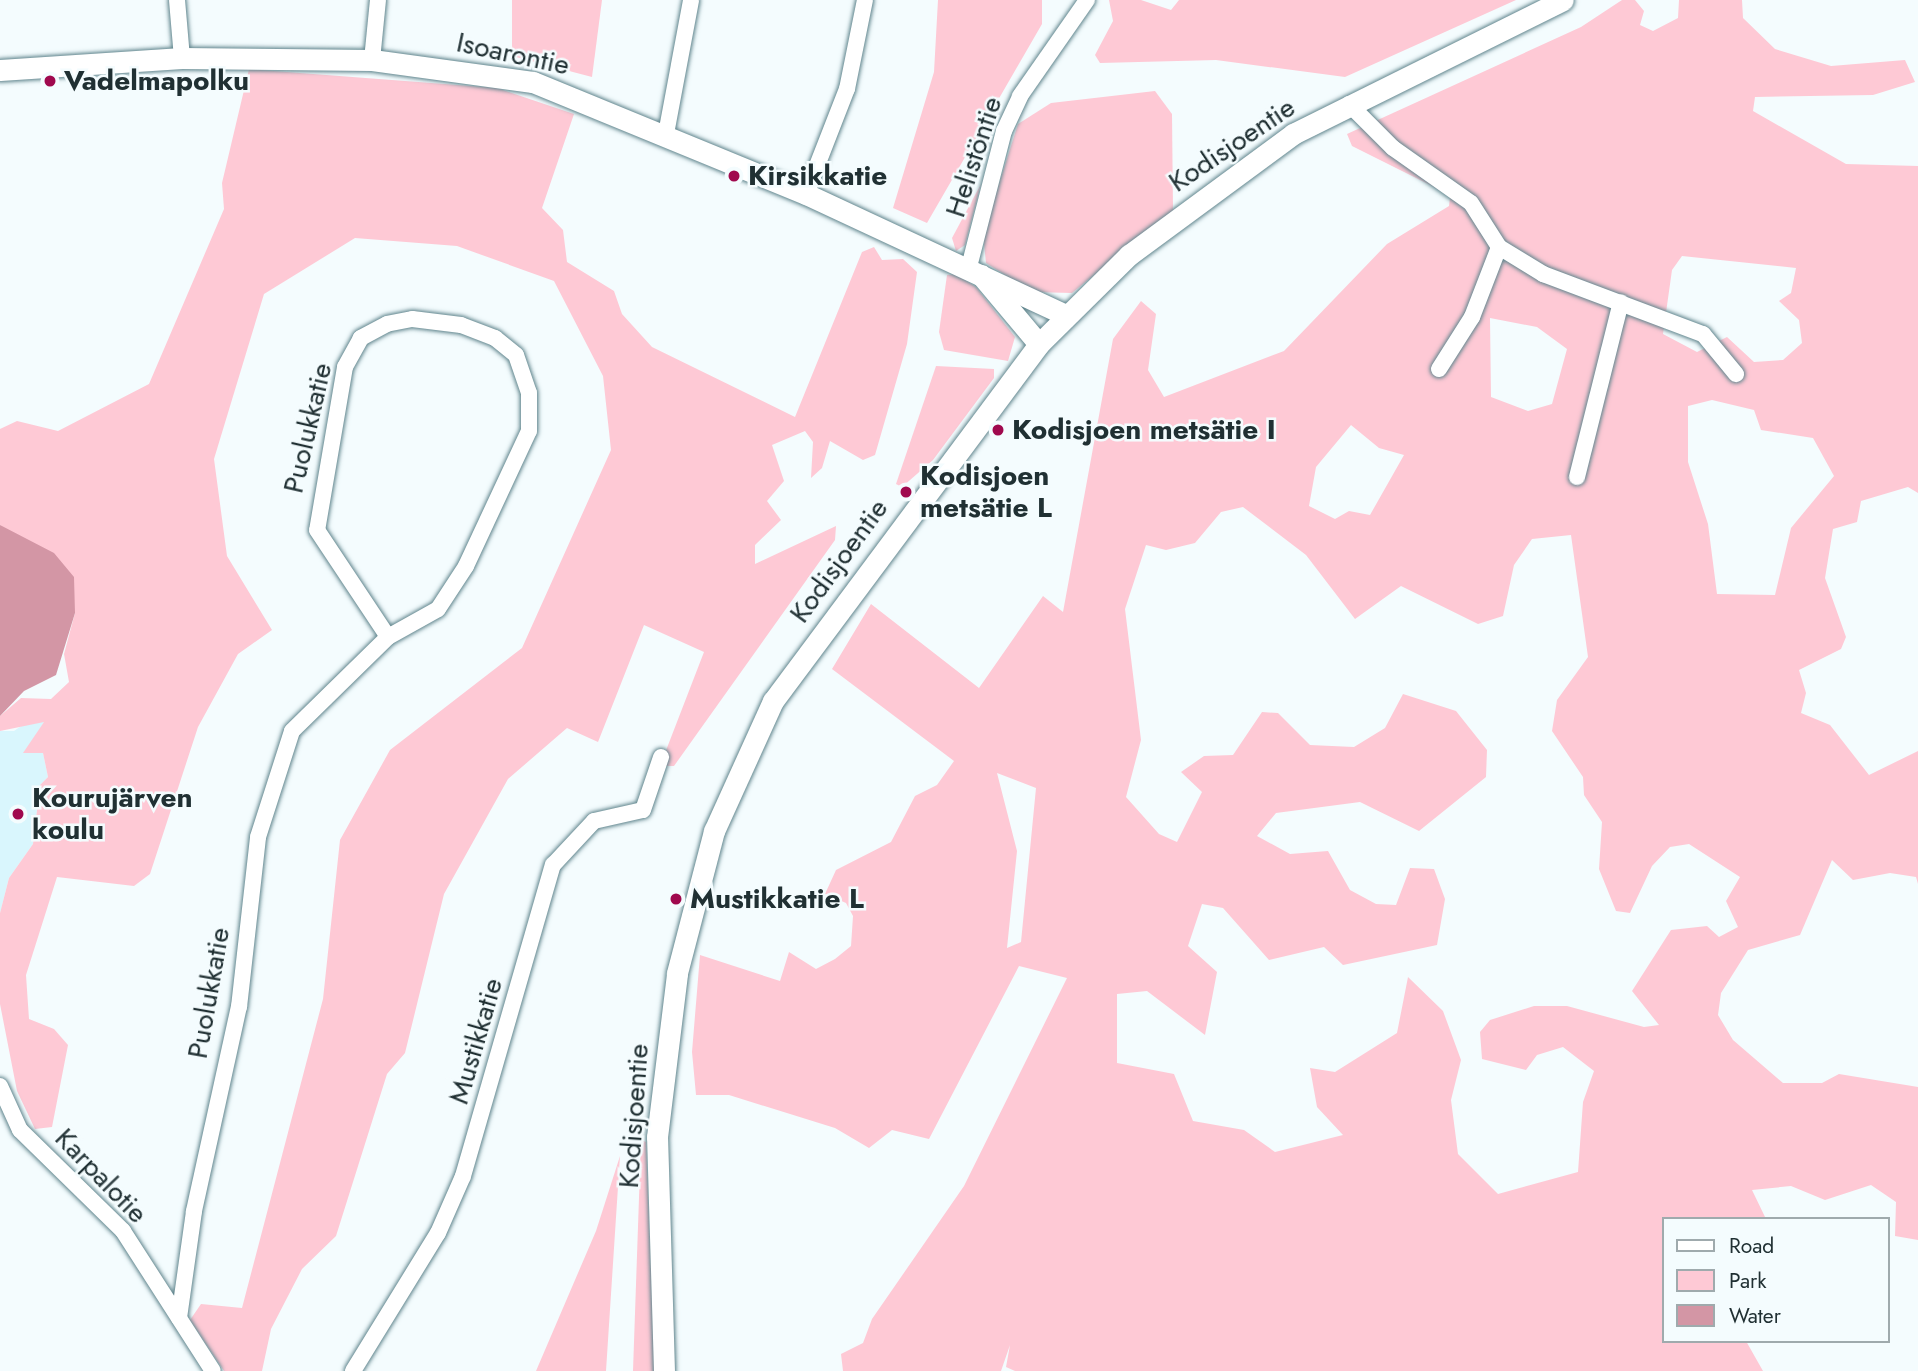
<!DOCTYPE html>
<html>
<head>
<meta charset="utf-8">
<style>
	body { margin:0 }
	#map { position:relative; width:1918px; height:1371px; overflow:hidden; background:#f4fcfe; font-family:Jost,sans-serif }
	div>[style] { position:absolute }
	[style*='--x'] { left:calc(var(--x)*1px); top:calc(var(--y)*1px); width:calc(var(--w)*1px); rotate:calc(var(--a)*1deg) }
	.built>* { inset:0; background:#d9f6fd }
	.green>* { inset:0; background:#fec9d5 }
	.water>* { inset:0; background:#d396a5 }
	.roads { filter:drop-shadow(0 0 2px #60858d) drop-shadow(0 0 2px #60858d) }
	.street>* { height:16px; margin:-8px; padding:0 8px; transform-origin:8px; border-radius:8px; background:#fff }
	.secondary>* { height:21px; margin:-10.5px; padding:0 10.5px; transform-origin:10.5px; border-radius:10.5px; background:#fff }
	.dots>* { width:19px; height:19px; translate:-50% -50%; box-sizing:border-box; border:4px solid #f4fcfe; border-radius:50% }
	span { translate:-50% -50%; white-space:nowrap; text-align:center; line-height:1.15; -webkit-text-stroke:5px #f4fcfe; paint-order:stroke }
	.street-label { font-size:28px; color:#203033 }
	.poi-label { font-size:28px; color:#203033; font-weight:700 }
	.left { translate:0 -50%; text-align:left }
	.legend { position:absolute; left:1662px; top:1217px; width:228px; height:126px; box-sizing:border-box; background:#f4fcfe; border:2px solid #9faaad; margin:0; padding:9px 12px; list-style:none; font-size:21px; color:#203033 }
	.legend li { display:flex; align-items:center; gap:14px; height:35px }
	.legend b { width:35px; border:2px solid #9faaad }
</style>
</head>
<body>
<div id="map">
	<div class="built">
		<i style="clip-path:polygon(30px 720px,45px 721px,24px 753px,43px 753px,48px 777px,40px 785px,33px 844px,9px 878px,0 913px,0 731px,14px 731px)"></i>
	</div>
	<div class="green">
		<i style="clip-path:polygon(512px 0,602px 0,592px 77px,512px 56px)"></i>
		<i style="clip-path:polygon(938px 0,1042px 0,1042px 24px,927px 223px,893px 208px,934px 72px)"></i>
		<i style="clip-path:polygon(1109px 0,1141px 0,1171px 10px,1179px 0,1516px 0,1345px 77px,1216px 60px,1100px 63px,1095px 55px,1113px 21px)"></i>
		<i style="clip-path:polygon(evenodd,1622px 0,1635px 0,1644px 11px,1640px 25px,1653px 31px,1678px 18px,1679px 0,1742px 0,1743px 18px,1775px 49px,1831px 66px,1905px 60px,1915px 82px,1873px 95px,1755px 97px,1753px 111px,1846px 164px,1918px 166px,1918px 493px,1908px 487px,1861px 501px,1857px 522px,1833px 529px,1825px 578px,1846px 637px,1841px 649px,1799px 670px,1806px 693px,1801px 713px,1830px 725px,1869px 775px,1918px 751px,1918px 884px,1916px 877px,1890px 873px,1853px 880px,1832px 860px,1800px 935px,1748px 950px,1721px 993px,1718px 1015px,1733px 1040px,1783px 1083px,1822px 1083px,1839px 1074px,1918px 1087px,1918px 1240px,1895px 1236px,1896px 1202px,1871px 1185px,1825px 1200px,1791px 1186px,1752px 1190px,1766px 1219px,1664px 1219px,1664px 1341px,1746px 1341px,1763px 1371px,1015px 1371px,1006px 1367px,1010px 1345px,1001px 1371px,843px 1371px,841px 1354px,863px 1343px,872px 1319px,964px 1186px,1067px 978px,1019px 966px,929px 1139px,892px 1130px,869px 1148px,835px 1128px,729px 1095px,696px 1095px,692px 1052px,700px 955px,780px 981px,789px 952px,816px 969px,835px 959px,851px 946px,853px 916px,846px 903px,825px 894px,836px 870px,891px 842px,915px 796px,937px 785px,954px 761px,832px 669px,871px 604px,979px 688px,1043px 596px,1063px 612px,1113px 339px,1141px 301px,1156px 314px,1148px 370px,1164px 397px,1284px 351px,1387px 244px,1449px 206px,1450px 197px,1432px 186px,1352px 146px,1347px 134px,1581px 27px,1622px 0,1682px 256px,1796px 268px,1791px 293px,1779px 301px,1799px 320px,1802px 343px,1783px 360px,1754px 362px,1727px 337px,1697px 352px,1663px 334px,1672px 270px,1682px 256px,1622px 0,1490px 318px,1537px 327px,1567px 349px,1552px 404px,1528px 411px,1491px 397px,1490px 318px,1622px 0,1712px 400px,1754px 410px,1761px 430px,1813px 438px,1834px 476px,1791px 528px,1775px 595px,1717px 594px,1708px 524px,1688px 462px,1688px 406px,1712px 400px,1622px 0,1351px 425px,1379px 448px,1404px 455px,1370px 515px,1349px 511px,1335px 519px,1309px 506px,1316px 467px,1351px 425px,1622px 0,1243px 507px,1306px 555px,1355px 619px,1401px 586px,1478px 624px,1503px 616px,1514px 565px,1532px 539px,1571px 535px,1588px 657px,1557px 700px,1552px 731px,1583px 777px,1584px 795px,1602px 822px,1599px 869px,1616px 911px,1630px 913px,1652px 866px,1670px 847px,1689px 844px,1740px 877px,1726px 901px,1738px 927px,1719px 937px,1707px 926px,1671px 930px,1632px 991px,1659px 1025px,1644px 1027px,1567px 1006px,1534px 1006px,1490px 1020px,1480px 1032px,1482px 1059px,1526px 1070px,1537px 1055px,1563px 1047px,1594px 1071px,1583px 1102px,1578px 1172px,1498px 1194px,1458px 1154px,1451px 1100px,1461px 1060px,1443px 1011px,1408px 977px,1397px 1033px,1335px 1072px,1310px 1068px,1317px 1107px,1343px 1135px,1275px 1152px,1244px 1130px,1193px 1121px,1174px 1074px,1117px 1063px,1117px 994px,1147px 991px,1205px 1035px,1217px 972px,1188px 946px,1202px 904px,1223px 908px,1269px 960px,1324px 947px,1343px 965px,1437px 945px,1445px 899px,1434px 869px,1410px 868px,1396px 905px,1376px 904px,1350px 890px,1328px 851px,1290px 854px,1257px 836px,1276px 813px,1360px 802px,1419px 831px,1486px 777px,1487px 750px,1456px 711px,1403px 694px,1385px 728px,1354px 747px,1310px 745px,1278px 713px,1262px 712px,1233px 755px,1204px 756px,1181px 772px,1202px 792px,1177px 842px,1159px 834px,1126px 797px,1141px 740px,1125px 609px,1146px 545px,1166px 550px,1195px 543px,1221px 512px,1243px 507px,1622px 0,997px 773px,1036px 788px,1021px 942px,1007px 948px,1017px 851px,997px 773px)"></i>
		<i style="clip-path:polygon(249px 69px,497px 88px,574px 114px,542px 208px,563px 230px,567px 262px,614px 291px,622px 314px,652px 347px,795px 417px,862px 252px,874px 247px,882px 260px,903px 259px,917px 272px,907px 344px,875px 455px,863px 460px,830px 441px,822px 468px,811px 478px,813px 442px,805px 431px,772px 445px,784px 481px,767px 501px,781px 520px,755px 545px,755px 564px,836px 526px,835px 540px,674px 766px,660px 766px,704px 652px,644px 625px,598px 742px,567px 728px,508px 779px,444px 894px,405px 1053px,387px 1074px,336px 1236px,302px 1269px,271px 1329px,262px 1371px,224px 1371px,190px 1320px,201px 1304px,242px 1308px,323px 999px,340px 840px,390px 750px,522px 648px,611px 450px,603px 376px,554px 281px,457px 246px,355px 238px,264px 294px,214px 459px,227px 556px,272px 630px,238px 654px,198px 727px,150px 874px,134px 886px,57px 877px,26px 975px,29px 1019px,54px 1029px,68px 1045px,52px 1127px,35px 1129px,17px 1091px,0 1004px,0 913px,9px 878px,33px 844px,40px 785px,48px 777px,43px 753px,23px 753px,44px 722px,0 731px,0 716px,21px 698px,51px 699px,69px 682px,64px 654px,75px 613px,0 525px,0 429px,17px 421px,58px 431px,149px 384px,224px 209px,222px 183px)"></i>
		<i style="clip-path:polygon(1155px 91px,1172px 114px,1173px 211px,1072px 293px,1032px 292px,986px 263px,983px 234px,1018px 124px,1051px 103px)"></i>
		<i style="clip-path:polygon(981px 184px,965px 245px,956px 251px,952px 238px)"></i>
		<i style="clip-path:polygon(956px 274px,976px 287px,1015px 337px,1008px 361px,944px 350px,939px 332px,947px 275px)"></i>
		<i style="clip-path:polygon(936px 366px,994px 369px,994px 378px,933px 460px,902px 487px,896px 484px)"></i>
		<i style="clip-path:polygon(641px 1140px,646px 1142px,655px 1371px,633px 1371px)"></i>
		<i style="clip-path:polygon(620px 1156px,606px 1371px,536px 1371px,596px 1231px)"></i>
	</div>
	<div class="water">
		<i style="clip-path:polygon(0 525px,54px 553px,74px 577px,75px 613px,56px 675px,24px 691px,0 716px)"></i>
	</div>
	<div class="roads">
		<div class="street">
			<i style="--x:177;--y:0;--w:58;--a:85.1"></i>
			<i style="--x:372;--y:60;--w:60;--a:-84.3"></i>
			<i style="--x:1349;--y:104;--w:62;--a:45"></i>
			<i style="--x:1393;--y:148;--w:95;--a:35.2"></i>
			<i style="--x:1471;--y:203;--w:52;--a:57.5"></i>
			<i style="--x:1499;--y:247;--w:52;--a:31.5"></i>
			<i style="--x:1543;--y:274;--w:171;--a:20.6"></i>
			<i style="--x:1703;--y:334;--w:52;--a:50.5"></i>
			<i style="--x:666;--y:134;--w:136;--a:-79.4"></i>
			<i style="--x:806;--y:194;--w:113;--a:-68.7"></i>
			<i style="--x:847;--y:89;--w:91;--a:-78.6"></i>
			<i style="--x:969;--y:267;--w:140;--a:-75.6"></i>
			<i style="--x:1004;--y:131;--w:38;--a:-65"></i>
			<i style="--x:1020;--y:96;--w:117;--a:-55.1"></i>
			<i style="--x:1439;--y:369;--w:62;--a:-57.6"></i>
			<i style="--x:1472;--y:317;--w:75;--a:-68.9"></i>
			<i style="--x:1577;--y:477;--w:180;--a:-75.9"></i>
			<i style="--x:0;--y:1086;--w:48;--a:65.6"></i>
			<i style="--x:20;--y:1130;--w:144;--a:44.4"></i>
			<i style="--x:123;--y:1231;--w:166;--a:57.3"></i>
			<i style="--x:179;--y:1318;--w:108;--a:-82"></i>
			<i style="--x:194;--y:1211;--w:209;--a:-77.6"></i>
			<i style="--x:239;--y:1007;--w:171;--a:-83.6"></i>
			<i style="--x:258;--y:837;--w:111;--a:-72.2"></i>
			<i style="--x:292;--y:731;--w:134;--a:-44.4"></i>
			<i style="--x:388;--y:637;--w:57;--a:-29.2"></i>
			<i style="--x:438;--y:609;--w:51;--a:-56.9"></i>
			<i style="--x:466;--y:566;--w:149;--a:-65"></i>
			<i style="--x:529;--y:431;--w:38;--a:-90"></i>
			<i style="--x:529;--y:393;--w:40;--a:-108.9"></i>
			<i style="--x:516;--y:355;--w:27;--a:-141"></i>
			<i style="--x:495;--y:338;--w:36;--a:-159"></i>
			<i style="--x:461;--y:325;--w:49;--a:-173"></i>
			<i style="--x:412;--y:319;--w:25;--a:169"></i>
			<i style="--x:387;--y:324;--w:30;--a:152"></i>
			<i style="--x:361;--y:338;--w:33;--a:119"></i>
			<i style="--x:345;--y:367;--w:165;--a:99.7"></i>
			<i style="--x:317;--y:530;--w:128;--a:56.4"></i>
			<i style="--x:353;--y:1371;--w:162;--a:-58.4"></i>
			<i style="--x:438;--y:1233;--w:62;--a:-66.3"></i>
			<i style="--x:463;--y:1176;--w:324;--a:-73.9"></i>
			<i style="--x:553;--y:865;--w:60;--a:-47"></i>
			<i style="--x:594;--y:821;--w:50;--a:-12.7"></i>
			<i style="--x:643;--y:810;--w:56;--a:-71.2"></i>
		</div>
		<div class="secondary">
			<i style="--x:0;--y:70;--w:182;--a:-3.8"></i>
			<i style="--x:182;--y:58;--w:190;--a:0.6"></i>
			<i style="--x:372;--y:60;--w:162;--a:7.8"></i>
			<i style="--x:533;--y:82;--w:295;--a:22.3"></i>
			<i style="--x:806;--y:194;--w:287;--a:25"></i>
			<i style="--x:981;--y:275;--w:90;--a:50"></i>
			<i style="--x:664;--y:1371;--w:234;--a:-91.7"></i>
			<i style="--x:657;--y:1137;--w:165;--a:-83"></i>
			<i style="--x:677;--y:973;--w:147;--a:-75.4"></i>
			<i style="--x:714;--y:831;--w:143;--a:-65.6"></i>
			<i style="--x:773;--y:701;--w:445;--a:-53.3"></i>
			<i style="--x:1039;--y:344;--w:127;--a:-44.7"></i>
			<i style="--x:1129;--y:255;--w:204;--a:-36.4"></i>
			<i style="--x:1293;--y:134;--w:301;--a:-26.4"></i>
		</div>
	</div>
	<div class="dots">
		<i style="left:50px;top:81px;background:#a0094e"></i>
		<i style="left:734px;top:176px;background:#a0094e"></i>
		<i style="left:998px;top:430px;background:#a0094e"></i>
		<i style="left:906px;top:492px;background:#a0094e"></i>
		<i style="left:18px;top:814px;background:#a0094e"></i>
		<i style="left:676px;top:899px;background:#a0094e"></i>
	</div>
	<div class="street-label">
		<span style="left:513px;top:54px;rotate:12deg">Isoarontie</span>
		<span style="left:1232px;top:145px;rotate:-34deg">Kodisjoentie</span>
		<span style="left:974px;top:157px;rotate:-72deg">Helistöntie</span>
		<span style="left:308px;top:428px;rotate:-77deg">Puolukkatie</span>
		<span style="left:839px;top:561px;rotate:-54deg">Kodisjoentie</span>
		<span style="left:209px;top:993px;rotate:-80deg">Puolukkatie</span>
		<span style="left:476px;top:1041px;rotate:-74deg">Mustikkatie</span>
		<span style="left:634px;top:1116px;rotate:-86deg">Kodisjoentie</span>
		<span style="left:101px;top:1176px;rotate:46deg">Karpalotie</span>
	</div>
	<div class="poi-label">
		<span class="left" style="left:64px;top:81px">Vadelmapolku</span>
		<span class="left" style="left:748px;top:176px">Kirsikkatie</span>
		<span class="left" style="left:1012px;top:430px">Kodisjoen metsätie I</span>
		<span class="left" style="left:920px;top:492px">Kodisjoen<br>metsätie L</span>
		<span class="left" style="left:32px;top:814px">Kourujärven<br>koulu</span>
		<span class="left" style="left:690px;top:899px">Mustikkatie L</span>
	</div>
	<ul class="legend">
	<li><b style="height:9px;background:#fff"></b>Road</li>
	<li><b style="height:19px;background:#fec9d5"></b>Park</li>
	<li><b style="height:19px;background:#d396a5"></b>Water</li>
	</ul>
</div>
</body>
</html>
